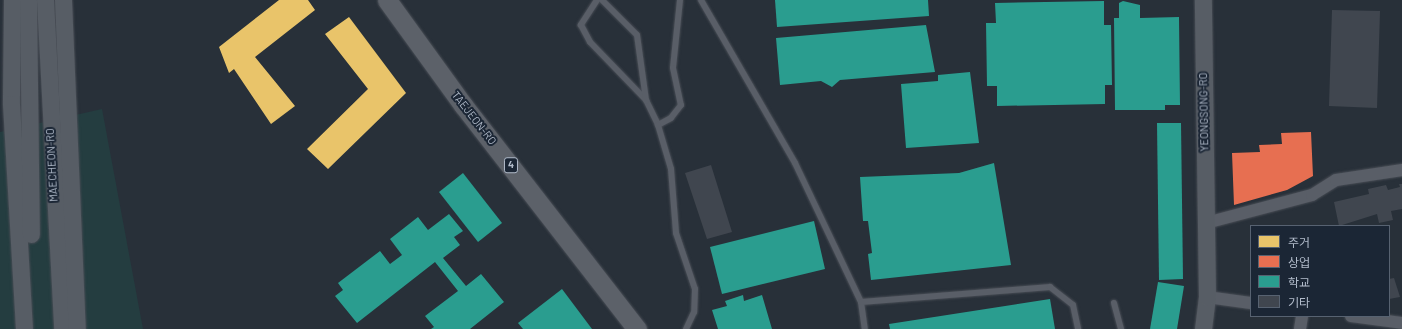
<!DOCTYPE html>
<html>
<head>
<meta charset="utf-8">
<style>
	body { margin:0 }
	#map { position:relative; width:1402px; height:329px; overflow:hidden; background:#283039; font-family:Barlow,"Noto Sans KR",sans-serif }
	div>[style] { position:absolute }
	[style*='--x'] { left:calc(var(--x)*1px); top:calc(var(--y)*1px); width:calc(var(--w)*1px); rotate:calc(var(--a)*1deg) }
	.green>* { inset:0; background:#243d40 }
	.homes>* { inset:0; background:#e9c46a }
	.shops>* { inset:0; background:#e76f51 }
	.schools>* { inset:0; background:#2a9d8f }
	.building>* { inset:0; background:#40464f }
	.roads { filter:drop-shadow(0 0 1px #474c54) drop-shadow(0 0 1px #474c54) }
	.service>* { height:6px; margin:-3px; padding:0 3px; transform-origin:3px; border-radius:3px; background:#595e67 }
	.minor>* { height:12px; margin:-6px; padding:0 6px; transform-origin:6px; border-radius:6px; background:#595e67 }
	.secondary>* { height:17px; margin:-8.5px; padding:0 8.5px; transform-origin:8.5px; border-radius:8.5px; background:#575d65 }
	.primary>* { height:19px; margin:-9.5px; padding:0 9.5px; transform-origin:9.5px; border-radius:9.5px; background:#5c6169 }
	span { translate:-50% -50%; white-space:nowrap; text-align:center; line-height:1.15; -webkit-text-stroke:4px #1b2635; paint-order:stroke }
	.shield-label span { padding:1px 3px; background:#1b2635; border:1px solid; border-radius:3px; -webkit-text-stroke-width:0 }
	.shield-label { font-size:10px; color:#b2bccb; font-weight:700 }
	.street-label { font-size:11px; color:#b2bccb }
	.legend { position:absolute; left:1250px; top:225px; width:140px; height:92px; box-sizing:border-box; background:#1b2635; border:1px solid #576271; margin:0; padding:5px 7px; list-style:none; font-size:12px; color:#b2bccb }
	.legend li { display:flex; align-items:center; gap:8px; height:20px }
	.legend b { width:20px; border:1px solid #576271 }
</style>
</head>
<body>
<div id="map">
	<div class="green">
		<i style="clip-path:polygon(102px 109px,143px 329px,0 329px,0 132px)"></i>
	</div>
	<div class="homes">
		<i style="clip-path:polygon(279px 0,308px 0,315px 10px,255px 57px,295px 106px,271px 124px,234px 69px,229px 73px,219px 47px)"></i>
		<i style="clip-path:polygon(349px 17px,406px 93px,328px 169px,307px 149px,368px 89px,325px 34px)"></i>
	</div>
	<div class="shops">
		<i style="clip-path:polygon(1311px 132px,1313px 176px,1287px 190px,1234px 205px,1232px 153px,1260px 152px,1259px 145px,1282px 144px,1281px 133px)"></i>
	</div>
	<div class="schools">
		<i style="clip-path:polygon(775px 0,928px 0,929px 16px,777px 27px)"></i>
		<i style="clip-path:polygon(1104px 1px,1104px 25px,1111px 25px,1112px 85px,1105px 85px,1105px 104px,997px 106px,997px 86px,987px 86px,986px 23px,996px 23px,995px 3px)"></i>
		<i style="clip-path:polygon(1123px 1px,1140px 5px,1140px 18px,1179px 17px,1180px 105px,1165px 105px,1165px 110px,1115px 110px,1114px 18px,1119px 18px,1119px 3px)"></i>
		<i style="clip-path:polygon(926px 25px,935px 72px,840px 80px,832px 87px,821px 81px,780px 85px,776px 38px)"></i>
		<i style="clip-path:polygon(970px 72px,979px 143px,906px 148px,901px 84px,938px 81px,938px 75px)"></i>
		<i style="clip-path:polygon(1157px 123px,1181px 123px,1183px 279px,1159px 280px)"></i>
		<i style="clip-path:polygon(994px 163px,1011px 265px,871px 280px,868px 254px,872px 253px,868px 221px,863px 221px,860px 177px,959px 173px)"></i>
		<i style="clip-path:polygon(463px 173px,502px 223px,478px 242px,439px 192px)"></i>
		<i style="clip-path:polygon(449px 214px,463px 231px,454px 237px,460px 245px,443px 258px,466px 286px,481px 274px,504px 302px,470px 329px,431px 329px,434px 327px,425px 316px,458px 291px,435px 262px,357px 323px,335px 296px,343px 290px,338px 283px,380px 251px,390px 264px,402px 255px,390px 239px,418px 217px,428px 230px)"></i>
		<i style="clip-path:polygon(814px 221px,825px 269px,722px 294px,710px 247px)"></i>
		<i style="clip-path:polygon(1158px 282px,1184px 286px,1177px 329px,1150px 329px)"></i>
		<i style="clip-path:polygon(562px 289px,592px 329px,523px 329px,518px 323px)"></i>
		<i style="clip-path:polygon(743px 295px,744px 301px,762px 295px,772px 329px,718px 329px,712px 310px,727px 306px,725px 301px)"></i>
		<i style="clip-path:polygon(1050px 299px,1055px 329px,890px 329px,889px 324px)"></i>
	</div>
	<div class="building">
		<i style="clip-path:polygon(1332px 10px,1380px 11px,1377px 108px,1329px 106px)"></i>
		<i style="clip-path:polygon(711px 165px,732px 232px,707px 239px,685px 173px)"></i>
		<i style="clip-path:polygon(1399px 184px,1402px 184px,1402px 209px,1391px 211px,1393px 220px,1379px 223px,1377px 214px,1339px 226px,1334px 202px,1369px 194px,1368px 189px,1386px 185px,1388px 190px,1400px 187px)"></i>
		<i style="clip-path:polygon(1394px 278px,1400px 297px,1389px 299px,1389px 279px)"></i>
	</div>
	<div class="roads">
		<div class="service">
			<i style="--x:597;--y:0;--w:30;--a:123"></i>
			<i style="--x:581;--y:25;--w:19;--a:62"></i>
			<i style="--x:590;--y:42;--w:81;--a:46"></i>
			<i style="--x:646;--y:100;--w:28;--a:64"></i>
			<i style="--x:602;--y:0;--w:49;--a:45"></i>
			<i style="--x:637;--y:35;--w:66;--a:82.1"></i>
			<i style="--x:680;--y:0;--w:68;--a:95.9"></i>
			<i style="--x:673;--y:68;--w:38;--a:78"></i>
			<i style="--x:681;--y:105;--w:16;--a:128"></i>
			<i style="--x:671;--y:118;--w:15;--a:152"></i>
			<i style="--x:658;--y:125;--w:46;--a:73.5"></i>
			<i style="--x:671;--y:169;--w:64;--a:85.5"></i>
			<i style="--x:676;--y:233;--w:59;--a:71.3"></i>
			<i style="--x:695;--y:289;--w:23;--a:92"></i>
			<i style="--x:694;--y:312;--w:19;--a:115"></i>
			<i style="--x:701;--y:0;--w:188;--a:60"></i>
			<i style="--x:795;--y:163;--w:154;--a:64.6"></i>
			<i style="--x:861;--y:302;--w:27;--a:82"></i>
			<i style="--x:861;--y:302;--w:190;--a:-4.5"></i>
			<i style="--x:1050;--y:287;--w:29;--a:38"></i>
			<i style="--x:1073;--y:305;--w:25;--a:78"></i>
			<i style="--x:1114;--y:303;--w:27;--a:75"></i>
		</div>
		<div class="minor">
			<i style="--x:1206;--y:223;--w:110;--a:-14.8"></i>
			<i style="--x:1312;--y:195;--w:28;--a:-32"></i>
			<i style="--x:1336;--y:180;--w:67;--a:-8.6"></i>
			<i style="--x:1207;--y:297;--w:44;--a:7.8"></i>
			<i style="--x:1351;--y:316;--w:51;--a:7.8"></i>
			<i style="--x:1300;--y:329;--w:13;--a:-81"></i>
		</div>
		<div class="secondary">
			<i style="--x:12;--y:0;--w:104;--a:90.6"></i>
			<i style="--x:11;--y:104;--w:225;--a:86.7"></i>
			<i style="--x:28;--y:0;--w:234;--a:89.3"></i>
			<i style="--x:45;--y:0;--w:329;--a:87"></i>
			<i style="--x:63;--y:0;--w:329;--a:87.6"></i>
			<i style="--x:1203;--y:329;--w:32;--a:-83"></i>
			<i style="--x:1207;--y:297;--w:297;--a:-90.8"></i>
		</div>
		<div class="primary">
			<i style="--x:387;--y:0;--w:130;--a:54.1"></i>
			<i style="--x:463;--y:105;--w:284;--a:52.2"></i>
		</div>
	</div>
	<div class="shield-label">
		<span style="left:511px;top:165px">4</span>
	</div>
	<div class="street-label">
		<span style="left:1204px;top:112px;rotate:-91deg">YEONGSONG-RO</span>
		<span style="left:474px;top:118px;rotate:52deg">TAEJEON-RO</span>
		<span style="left:52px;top:165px;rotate:-93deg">MAECHEON-RO</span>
	</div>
	<ul class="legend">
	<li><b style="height:11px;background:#e9c46a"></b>주거</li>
	<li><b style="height:11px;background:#e76f51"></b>상업</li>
	<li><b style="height:11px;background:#2a9d8f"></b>학교</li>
	<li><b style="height:11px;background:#40464f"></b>기타</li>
	</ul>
</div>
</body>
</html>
